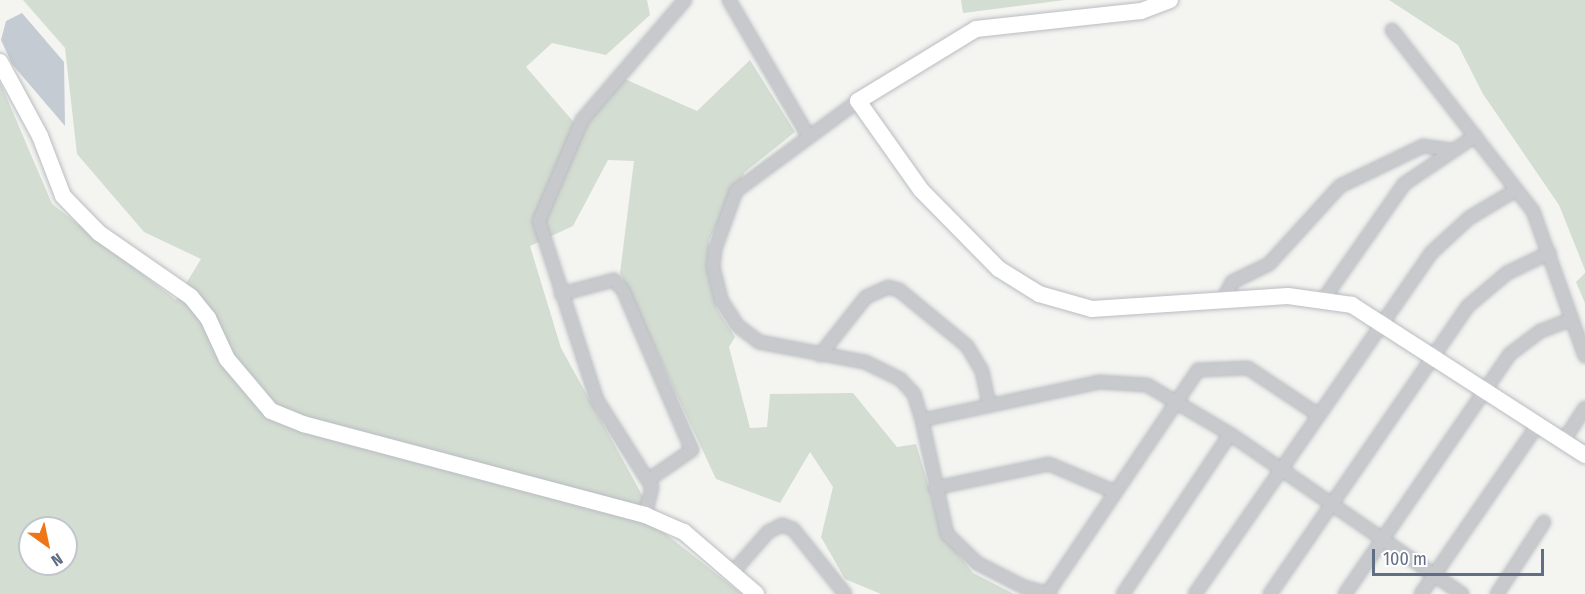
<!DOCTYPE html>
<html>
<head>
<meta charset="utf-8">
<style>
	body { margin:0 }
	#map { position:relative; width:1585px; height:594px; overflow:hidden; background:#f4f5f1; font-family:"Fira Sans Condensed",sans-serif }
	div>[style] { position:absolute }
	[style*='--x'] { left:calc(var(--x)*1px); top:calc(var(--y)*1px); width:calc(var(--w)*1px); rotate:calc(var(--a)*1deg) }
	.green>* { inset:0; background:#d4ddd2 }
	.water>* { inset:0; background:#c4cbd2 }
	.roads { filter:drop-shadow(0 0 2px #b9bcc1) drop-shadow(0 0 2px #b9bcc1) }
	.street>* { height:12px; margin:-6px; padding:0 6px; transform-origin:6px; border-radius:6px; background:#c7c9cd }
	.secondary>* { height:16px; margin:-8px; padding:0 8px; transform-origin:8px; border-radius:8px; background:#fff }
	span { translate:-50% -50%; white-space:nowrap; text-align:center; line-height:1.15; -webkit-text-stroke:6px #fff; paint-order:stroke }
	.north { position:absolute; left:18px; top:516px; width:60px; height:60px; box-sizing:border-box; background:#fff; border:2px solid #c0c5ce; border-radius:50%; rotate:147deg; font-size:16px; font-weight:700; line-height:24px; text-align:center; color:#626e84 }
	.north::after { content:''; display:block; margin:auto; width:21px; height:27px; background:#f07516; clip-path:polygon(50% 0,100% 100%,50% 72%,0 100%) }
	.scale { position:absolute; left:1372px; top:549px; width:172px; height:27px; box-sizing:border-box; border:3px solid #626e84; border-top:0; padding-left:8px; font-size:18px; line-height:21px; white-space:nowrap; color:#626e84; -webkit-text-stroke:4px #fff; paint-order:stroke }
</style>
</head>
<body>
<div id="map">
	<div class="green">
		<i style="clip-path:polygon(evenodd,23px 0,647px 0,650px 15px,606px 55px,552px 43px,526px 67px,578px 127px,618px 76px,697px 111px,750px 60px,795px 132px,745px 172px,709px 240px,708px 273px,717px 309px,735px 337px,729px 347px,750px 428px,767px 427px,770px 394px,853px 393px,897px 447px,916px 444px,943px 535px,973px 573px,1014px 594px,881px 594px,845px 579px,821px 537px,833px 487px,810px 452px,780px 503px,716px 479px,620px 273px,634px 161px,608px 160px,573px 226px,530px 246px,561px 348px,662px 531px,742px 594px,0 594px,0 82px,52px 204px,176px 300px,201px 259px,144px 232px,77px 154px,65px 48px,23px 0,30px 528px,66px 528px,66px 564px,30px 564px,30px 528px)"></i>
		<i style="clip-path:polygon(961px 0,1065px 0,963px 13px)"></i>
		<i style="clip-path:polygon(1389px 0,1585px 0,1585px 270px,1559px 205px,1483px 94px,1458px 45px)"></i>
		<i style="clip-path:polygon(1585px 273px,1585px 303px,1576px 282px)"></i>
	</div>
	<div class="water">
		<i style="clip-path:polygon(22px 13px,64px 62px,65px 126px,12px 64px,1px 40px,6px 21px)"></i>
	</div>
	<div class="roads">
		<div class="street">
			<i style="--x:729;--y:0;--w:156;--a:59.7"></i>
			<i style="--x:1392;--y:30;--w:229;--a:52.1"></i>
			<i style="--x:1533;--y:211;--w:154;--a:70.3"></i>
			<i style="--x:858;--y:101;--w:152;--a:143.6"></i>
			<i style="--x:736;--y:191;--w:62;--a:109.9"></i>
			<i style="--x:715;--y:249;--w:18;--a:96"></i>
			<i style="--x:713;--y:267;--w:34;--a:76"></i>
			<i style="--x:721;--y:300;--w:31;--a:57"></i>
			<i style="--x:738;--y:326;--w:26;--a:37"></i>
			<i style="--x:759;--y:342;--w:108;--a:10.7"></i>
			<i style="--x:865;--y:362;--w:39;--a:26"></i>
			<i style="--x:900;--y:379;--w:21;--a:47"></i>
			<i style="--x:914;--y:394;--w:27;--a:73"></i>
			<i style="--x:922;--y:420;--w:117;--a:77.6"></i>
			<i style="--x:947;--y:534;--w:42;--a:44"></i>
			<i style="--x:977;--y:563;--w:53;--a:27.1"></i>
			<i style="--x:1024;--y:587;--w:27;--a:15"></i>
			<i style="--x:561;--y:294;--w:55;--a:-14.8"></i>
			<i style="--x:614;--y:280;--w:13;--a:48"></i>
			<i style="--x:623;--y:290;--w:174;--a:66.7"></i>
			<i style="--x:692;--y:450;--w:53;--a:145.7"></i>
			<i style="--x:1325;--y:297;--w:138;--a:-55"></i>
			<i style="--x:1404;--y:184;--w:86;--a:-34.1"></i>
			<i style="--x:1222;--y:301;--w:21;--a:-62"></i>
			<i style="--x:1232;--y:282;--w:41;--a:-25.9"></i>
			<i style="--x:1269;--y:264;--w:105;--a:-47.7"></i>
			<i style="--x:1340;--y:186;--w:92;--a:-25.7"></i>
			<i style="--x:1423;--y:146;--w:28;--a:8"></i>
			<i style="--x:820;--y:355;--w:74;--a:-51.6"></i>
			<i style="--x:866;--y:297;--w:24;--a:-24"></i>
			<i style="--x:888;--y:287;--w:11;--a:15"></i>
			<i style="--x:899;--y:290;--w:88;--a:39.5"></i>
			<i style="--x:967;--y:346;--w:29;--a:59"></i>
			<i style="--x:982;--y:371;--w:34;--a:78"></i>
			<i style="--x:922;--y:420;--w:181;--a:-12.1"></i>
			<i style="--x:1099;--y:382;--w:48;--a:3.6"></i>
			<i style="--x:1147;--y:385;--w:96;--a:30.6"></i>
			<i style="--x:1230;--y:434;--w:282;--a:34.6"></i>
			<i style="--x:1562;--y:443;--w:42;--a:-56.7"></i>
			<i style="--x:935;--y:488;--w:116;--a:-11.9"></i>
			<i style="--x:1049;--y:464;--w:69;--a:22.9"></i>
			<i style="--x:645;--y:515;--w:29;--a:-76"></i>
			<i style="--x:652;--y:487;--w:103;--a:-122.3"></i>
			<i style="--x:597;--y:400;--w:188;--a:-108"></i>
			<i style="--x:539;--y:221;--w:110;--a:-66.9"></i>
			<i style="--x:582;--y:120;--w:158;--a:-49.4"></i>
			<i style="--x:733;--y:572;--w:53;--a:-48.8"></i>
			<i style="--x:768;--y:532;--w:16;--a:-27"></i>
			<i style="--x:782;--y:525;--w:12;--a:20"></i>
			<i style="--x:793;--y:529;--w:83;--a:51.3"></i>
			<i style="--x:1049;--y:591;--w:267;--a:-56"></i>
			<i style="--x:1198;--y:370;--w:50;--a:-2.3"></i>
			<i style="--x:1248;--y:368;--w:83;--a:33.7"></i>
			<i style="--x:1123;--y:594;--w:192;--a:-56.2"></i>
			<i style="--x:1195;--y:594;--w:415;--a:-55.3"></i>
			<i style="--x:1431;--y:253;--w:52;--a:-42.6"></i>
			<i style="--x:1469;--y:218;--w:55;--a:-30.8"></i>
			<i style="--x:1270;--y:594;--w:349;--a:-55.5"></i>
			<i style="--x:1468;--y:306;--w:51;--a:-40.2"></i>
			<i style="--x:1507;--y:273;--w:47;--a:-25.5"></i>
			<i style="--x:1345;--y:594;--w:291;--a:-55.5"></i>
			<i style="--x:1510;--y:354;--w:39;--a:-37"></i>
			<i style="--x:1541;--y:331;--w:33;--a:-21"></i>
			<i style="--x:1421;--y:594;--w:203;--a:-55.4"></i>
			<i style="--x:1497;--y:594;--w:86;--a:-56.9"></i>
		</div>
		<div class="secondary">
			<i style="--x:1170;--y:0;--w:31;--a:159"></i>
			<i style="--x:1141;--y:11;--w:166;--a:173.8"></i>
			<i style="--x:976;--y:29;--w:138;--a:148.6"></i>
			<i style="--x:858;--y:101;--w:109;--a:54.7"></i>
			<i style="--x:921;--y:190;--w:111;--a:45.4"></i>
			<i style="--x:999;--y:269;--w:47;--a:32"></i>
			<i style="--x:1039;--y:294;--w:55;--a:15.8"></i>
			<i style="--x:1092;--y:309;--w:196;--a:-3.8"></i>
			<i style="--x:1288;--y:296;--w:65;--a:8"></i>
			<i style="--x:1352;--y:305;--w:277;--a:32.8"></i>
			<i style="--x:0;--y:62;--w:84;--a:61.6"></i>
			<i style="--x:40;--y:136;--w:64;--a:69"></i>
			<i style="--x:63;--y:196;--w:52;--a:45.8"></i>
			<i style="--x:99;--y:233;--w:112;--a:34.8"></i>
			<i style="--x:191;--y:297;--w:27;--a:51"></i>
			<i style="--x:208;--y:318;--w:45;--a:65.1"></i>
			<i style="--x:227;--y:359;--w:68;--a:49.8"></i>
			<i style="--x:271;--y:411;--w:35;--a:22"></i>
			<i style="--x:303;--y:424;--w:354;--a:14.9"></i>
			<i style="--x:645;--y:515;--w:43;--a:23.6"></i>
			<i style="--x:684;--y:532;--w:95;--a:40.7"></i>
		</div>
	</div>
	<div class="north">N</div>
	<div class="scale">100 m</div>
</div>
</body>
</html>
